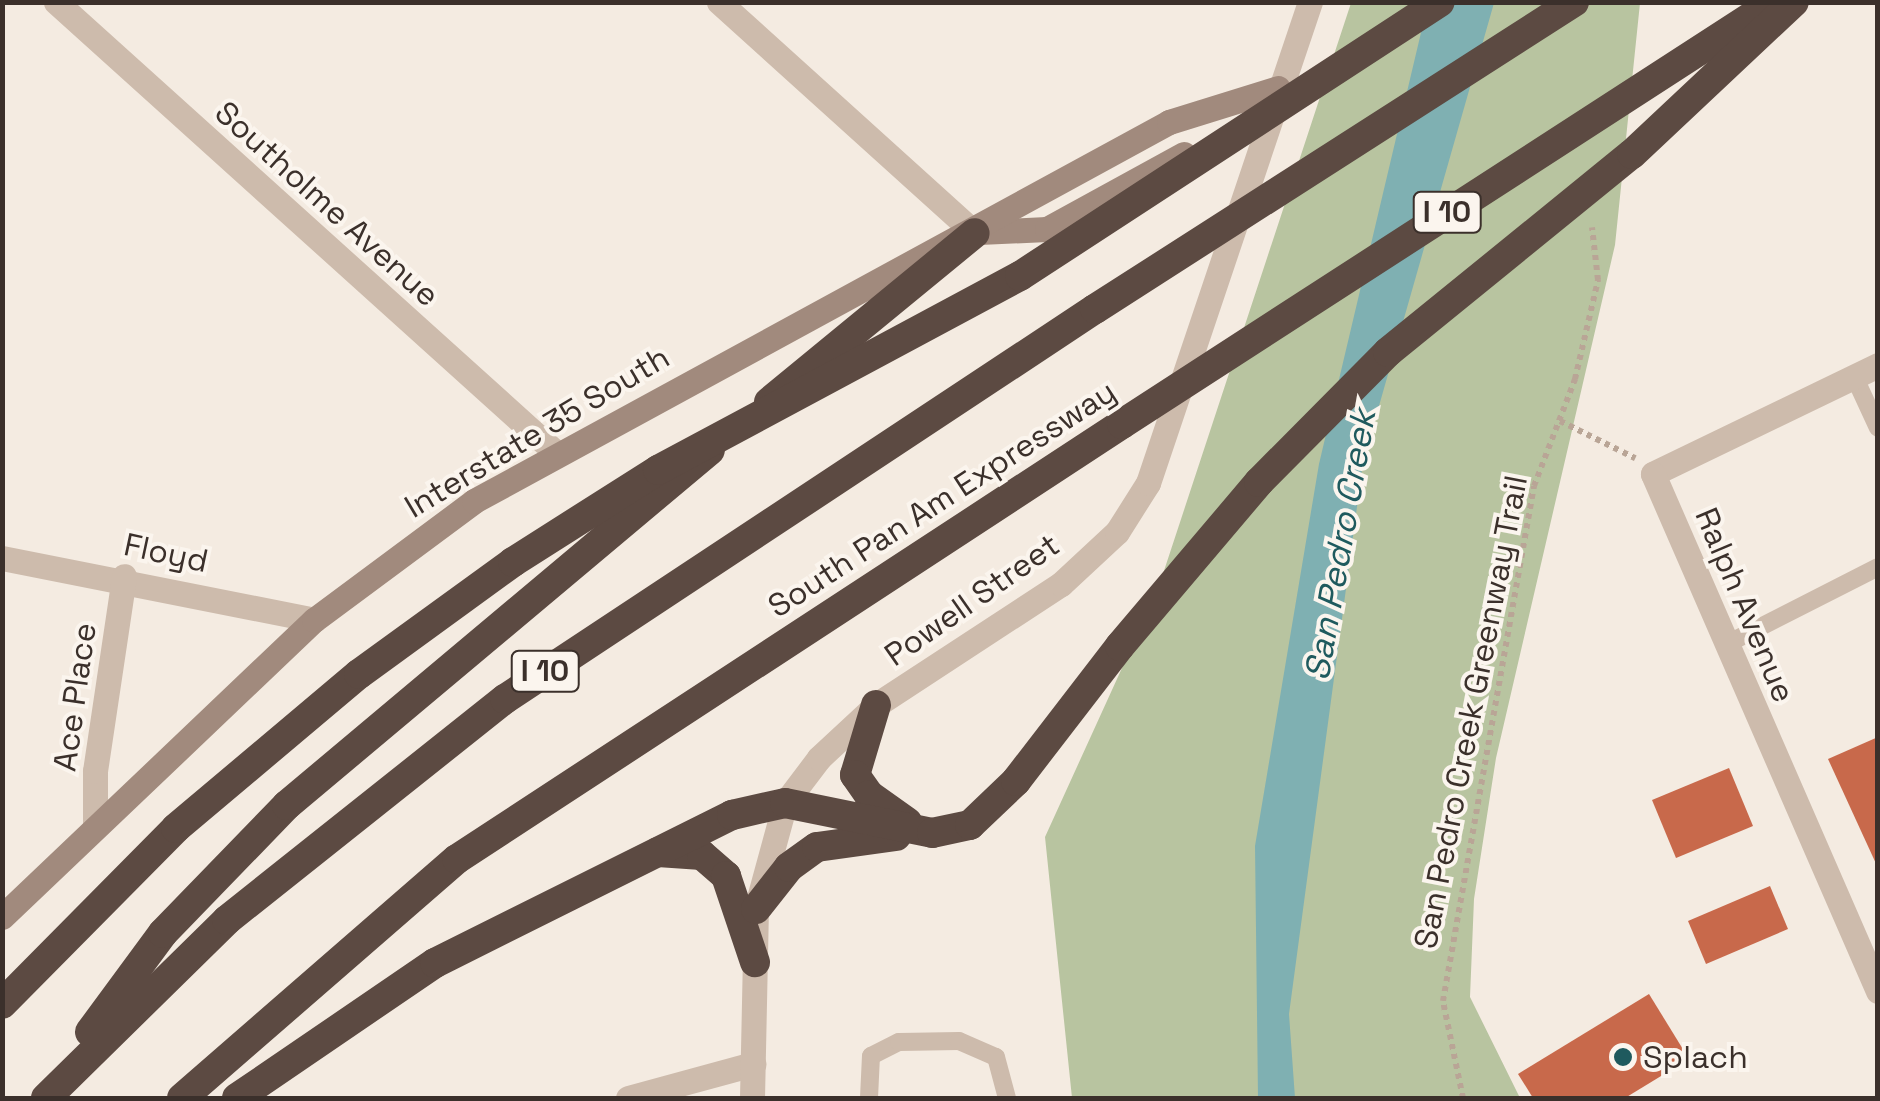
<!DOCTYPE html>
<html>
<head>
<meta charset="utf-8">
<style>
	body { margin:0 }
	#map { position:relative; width:1880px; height:1101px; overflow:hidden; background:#f4ebe1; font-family:"Space Grotesk",sans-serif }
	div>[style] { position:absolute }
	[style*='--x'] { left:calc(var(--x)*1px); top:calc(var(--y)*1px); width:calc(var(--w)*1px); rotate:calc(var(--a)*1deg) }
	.green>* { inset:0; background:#b8c4a0 }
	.water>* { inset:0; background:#7fb0b2 }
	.building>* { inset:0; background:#c8694b }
	.path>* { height:6px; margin-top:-3px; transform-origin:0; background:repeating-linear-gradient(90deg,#b9a596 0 5px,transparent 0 10px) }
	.service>* { height:18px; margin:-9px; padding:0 9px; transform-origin:9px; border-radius:9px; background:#cdbbac }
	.minor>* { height:25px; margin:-12.5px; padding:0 12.5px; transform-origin:12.5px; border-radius:12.5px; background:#cdbbac }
	.tertiary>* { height:25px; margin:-12.5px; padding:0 12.5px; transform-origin:12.5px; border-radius:12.5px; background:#cdbbac }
	.secondary>* { height:25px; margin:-12.5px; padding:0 12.5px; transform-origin:12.5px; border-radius:12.5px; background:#a18a7d }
	.motorway>* { height:30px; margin:-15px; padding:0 15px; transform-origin:15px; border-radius:15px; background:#5c4a42 }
	.motorway-bridge>* { height:30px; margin:-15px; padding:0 15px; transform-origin:15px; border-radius:15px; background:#5c4a42 }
	.dots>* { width:28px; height:28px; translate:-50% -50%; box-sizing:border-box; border:5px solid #fbf5ee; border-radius:50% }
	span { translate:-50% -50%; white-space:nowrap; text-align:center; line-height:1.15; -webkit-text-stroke:8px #fbf5ee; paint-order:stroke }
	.shield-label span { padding:2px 8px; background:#fbf5ee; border:2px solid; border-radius:8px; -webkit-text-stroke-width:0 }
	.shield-label { font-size:30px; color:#3b302b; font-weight:700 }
	.street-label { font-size:32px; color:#3b302b }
	.poi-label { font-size:32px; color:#3b302b }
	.left { translate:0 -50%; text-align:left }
	.water-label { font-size:35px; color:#1f5a5e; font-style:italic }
	.frame { position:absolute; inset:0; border:5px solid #3b302b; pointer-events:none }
</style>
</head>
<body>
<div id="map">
	<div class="green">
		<i style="clip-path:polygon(1351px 3px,1640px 3px,1615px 245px,1496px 758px,1474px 899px,1470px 997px,1520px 1098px,1072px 1098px,1045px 837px,1158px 589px)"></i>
	</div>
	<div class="water">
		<i style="clip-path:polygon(1428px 3px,1494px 3px,1363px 462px,1289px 1014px,1295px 1098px,1258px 1098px,1255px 846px,1319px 464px)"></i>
	</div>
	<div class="building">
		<i style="clip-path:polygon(1878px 737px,1878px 868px,1828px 759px)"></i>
		<i style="clip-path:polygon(1729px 768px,1753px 826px,1676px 858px,1652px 800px)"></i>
		<i style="clip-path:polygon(1770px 886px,1788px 929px,1706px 964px,1688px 921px)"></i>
		<i style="clip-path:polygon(1649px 994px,1689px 1059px,1625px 1098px,1533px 1098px,1518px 1074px)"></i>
	</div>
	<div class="path">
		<i style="--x:1560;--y:421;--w:84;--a:26.3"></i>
		<i style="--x:1463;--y:1098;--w:99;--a:-101.7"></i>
		<i style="--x:1443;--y:1001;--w:523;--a:-79.98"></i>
		<i style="--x:1534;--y:486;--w:115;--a:-69"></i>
		<i style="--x:1575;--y:379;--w:102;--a:-76.9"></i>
		<i style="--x:1598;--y:280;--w:53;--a:-96.5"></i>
	</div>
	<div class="service">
		<i style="--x:1854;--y:376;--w:57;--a:65.2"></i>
		<i style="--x:1727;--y:644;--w:169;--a:-27"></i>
		<i style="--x:869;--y:1098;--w:42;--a:-87.3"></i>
		<i style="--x:871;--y:1056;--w:31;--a:-27"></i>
		<i style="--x:899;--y:1042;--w:60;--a:-1"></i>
		<i style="--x:959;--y:1041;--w:40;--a:23.4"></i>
		<i style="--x:996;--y:1057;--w:42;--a:75"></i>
	</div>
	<div class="minor">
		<i style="--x:56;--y:2;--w:672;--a:42.04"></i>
		<i style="--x:719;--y:2;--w:345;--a:42.1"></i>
		<i style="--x:1878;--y:365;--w:250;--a:154.2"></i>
		<i style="--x:1653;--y:474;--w:564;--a:66.48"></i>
		<i style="--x:2;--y:558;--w:318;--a:11.2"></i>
		<i style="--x:95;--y:827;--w:56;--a:-90"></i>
		<i style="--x:95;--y:771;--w:197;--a:-81.5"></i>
		<i style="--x:628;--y:1098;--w:130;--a:-15.2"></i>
	</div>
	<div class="tertiary">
		<i style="--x:752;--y:1098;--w:189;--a:-88.8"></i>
		<i style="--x:756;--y:909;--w:110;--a:-74.7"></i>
		<i style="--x:785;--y:803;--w:56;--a:-52.9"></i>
		<i style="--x:819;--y:758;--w:78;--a:-42.9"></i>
		<i style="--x:876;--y:705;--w:221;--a:-33.2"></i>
		<i style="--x:1061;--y:584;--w:76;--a:-42.9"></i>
		<i style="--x:1117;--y:532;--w:58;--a:-57.7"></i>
		<i style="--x:1148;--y:483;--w:508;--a:-71.39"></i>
	</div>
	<div class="secondary">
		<i style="--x:979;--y:232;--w:68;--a:-2.5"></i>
		<i style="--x:1047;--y:229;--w:156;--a:-28.7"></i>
		<i style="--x:2;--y:917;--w:431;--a:-43.6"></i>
		<i style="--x:314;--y:620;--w:199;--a:-36.6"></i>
		<i style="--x:474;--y:501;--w:792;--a:-28.6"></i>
		<i style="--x:1169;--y:122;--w:114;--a:-17.3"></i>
	</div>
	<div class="motorway">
		<i style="--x:769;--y:402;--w:266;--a:-39.4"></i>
		<i style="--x:876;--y:705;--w:73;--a:106.7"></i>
		<i style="--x:855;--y:775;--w:24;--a:55"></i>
		<i style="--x:869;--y:795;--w:47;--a:35.4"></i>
		<i style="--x:658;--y:852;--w:44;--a:3.9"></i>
		<i style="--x:702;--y:855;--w:32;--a:41"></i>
		<i style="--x:726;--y:876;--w:91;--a:71.4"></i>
		<i style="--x:756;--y:909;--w:53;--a:-51.8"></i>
		<i style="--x:789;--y:867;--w:34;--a:-36"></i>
		<i style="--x:817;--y:847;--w:80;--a:-7.9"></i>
		<i style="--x:2;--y:1004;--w:247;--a:-45.3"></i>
		<i style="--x:176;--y:828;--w:239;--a:-40.1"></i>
		<i style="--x:90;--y:1032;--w:123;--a:-53.6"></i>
		<i style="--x:163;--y:933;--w:178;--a:-45.9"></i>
		<i style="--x:287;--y:805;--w:552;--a:-40"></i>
		<i style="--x:46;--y:1098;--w:254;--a:-44.5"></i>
		<i style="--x:227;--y:920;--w:355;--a:-38.5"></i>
		<i style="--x:505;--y:699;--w:707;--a:-33.47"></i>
		<i style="--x:182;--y:1098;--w:364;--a:-41"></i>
		<i style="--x:457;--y:859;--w:795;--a:-33.19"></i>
		<i style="--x:237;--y:1098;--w:240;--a:-34.3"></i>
		<i style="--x:435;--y:963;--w:332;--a:-26.5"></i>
		<i style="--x:732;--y:815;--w:54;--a:-12.8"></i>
		<i style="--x:785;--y:803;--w:150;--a:11.5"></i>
		<i style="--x:932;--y:833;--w:39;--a:-12"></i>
		<i style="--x:970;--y:825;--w:64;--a:-43.7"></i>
		<i style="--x:1016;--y:781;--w:170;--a:-52.4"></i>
	</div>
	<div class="motorway-bridge">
		<i style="--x:1095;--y:309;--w:569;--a:-32.66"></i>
		<i style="--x:1122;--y:424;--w:777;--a:-32.91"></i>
		<i style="--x:1120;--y:646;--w:215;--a:-49.7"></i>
		<i style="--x:1259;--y:482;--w:183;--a:-45.2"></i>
		<i style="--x:1388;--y:352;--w:314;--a:-39.1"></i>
		<i style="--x:1632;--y:154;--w:222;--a:-43.2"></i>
		<i style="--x:359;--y:674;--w:190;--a:-36"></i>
		<i style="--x:513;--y:562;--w:172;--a:-32.4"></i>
		<i style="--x:658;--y:470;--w:411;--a:-28.2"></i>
		<i style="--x:1020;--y:276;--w:501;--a:-33.12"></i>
	</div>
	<div class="dots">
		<i style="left:1623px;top:1057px;background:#1f5a5e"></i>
	</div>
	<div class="shield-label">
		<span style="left:1447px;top:212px">I 10</span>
		<span style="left:545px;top:671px">I 10</span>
	</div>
	<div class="street-label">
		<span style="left:327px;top:204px;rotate:42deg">Southolme Avenue</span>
		<span style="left:537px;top:432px;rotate:-31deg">Interstate 35 South</span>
		<span style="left:942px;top:499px;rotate:-33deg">South Pan Am Expressway</span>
		<span style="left:166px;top:553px;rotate:12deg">Floyd</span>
		<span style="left:972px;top:600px;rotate:-35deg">Powell Street</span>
		<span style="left:1745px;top:605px;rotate:67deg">Ralph Avenue</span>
		<span style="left:75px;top:697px;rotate:-82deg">Ace Place</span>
		<span style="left:1471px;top:712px;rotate:-79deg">San Pedro Creek Greenway Trail</span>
	</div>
	<div class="poi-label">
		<span class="left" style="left:1643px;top:1057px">Splach</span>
	</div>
	<div class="water-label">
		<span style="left:1340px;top:545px;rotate:-80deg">San Pedro Creek</span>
	</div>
	<div class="frame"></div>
</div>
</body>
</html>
